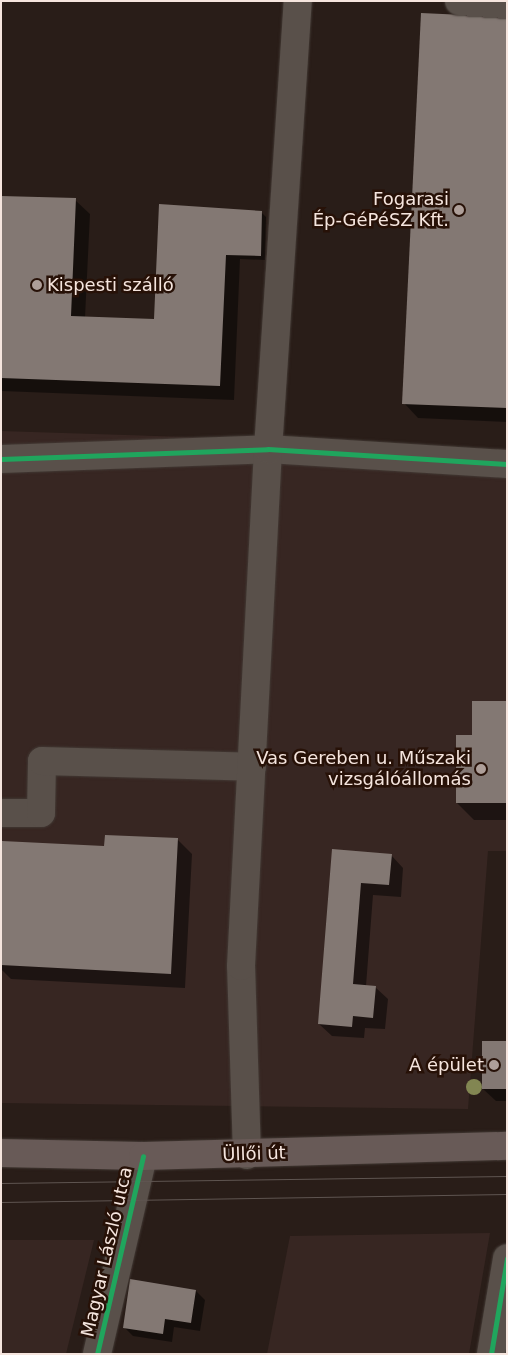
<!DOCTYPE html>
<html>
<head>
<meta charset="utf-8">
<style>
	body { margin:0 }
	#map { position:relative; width:508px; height:1355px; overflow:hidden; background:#291d18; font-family:"DejaVu Sans",sans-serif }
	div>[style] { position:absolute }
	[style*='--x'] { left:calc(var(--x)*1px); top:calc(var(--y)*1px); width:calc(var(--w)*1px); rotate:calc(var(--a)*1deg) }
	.commercial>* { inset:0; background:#372622 }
	.shadow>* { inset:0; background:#0007 }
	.building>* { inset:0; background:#837873 }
	.roads { filter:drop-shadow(0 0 1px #423934) drop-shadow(0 0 1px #423934) }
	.minor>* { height:28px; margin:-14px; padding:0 14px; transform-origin:14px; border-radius:14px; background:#59504a }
	.major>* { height:28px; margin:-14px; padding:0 14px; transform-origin:14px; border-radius:14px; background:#685a57 }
	.tram>* { height:1px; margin:-0.5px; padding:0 0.5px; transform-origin:0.5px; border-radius:0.5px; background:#5f5551 }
	.cycleway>* { height:5px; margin:-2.5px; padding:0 2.5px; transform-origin:2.5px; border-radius:2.5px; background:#20a55d }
	.trees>* { width:16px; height:16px; margin:-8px; border-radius:50%; background:#828652 }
	.dots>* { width:14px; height:14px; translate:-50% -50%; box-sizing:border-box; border:2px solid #271107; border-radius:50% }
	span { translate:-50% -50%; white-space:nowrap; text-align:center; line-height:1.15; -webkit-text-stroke:5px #271107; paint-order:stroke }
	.poi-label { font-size:18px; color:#f5e5de }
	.right { translate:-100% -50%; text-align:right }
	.left { translate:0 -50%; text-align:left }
	.street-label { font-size:18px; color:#f5e5de }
	.frame { position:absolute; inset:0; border:2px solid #f5e5de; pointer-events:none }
</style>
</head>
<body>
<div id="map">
	<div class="commercial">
		<i style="clip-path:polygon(1px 431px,250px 439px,507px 456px,507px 851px,488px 851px,468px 1109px,1px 1103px)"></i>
		<i style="clip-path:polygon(490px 1233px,469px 1354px,267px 1354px,290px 1236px)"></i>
		<i style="clip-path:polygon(1px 1240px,94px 1240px,66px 1354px,1px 1354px)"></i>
	</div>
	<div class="shadow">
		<i style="clip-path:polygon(507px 18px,507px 422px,418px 418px,404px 403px)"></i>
		<i style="clip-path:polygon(1px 197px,75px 200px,90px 214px,85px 318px,155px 320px,160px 205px,261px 212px,266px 217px,265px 260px,240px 259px,234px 400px,1px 391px)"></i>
		<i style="clip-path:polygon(507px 702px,507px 820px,474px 820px,457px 803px,474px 736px)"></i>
		<i style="clip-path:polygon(178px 840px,192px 854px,185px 988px,11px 979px,1px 969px,3px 842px,105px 847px)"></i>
		<i style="clip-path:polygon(333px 851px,391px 855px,403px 868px,401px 897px,373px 895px,366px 986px,375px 987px,388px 999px,385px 1029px,365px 1028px,364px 1038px,332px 1036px,319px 1024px)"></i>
		<i style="clip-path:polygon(507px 1042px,507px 1101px,496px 1101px,483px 1089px)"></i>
		<i style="clip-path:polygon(196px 1291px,205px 1300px,200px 1331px,174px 1327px,172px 1342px,133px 1336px,124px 1327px)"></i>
	</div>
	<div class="building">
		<i style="clip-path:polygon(421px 13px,507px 17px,507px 408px,402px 404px)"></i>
		<i style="clip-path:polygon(1px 196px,76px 198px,71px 316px,154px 319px,159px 204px,262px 211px,261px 256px,226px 255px,220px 386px,1px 378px)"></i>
		<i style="clip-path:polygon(472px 701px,507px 701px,507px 803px,456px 803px,456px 735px,472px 735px)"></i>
		<i style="clip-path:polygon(105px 835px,178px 838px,171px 974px,1px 965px,2px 841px,104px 846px)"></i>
		<i style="clip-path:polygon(332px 849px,392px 854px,389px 885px,361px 883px,353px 984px,376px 986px,373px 1018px,353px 1016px,352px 1027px,318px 1024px)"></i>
		<i style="clip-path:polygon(482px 1041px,507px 1041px,507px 1089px,482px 1089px)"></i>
		<i style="clip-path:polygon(130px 1279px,196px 1290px,191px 1323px,165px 1319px,163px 1334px,123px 1328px)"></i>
	</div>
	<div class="roads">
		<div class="minor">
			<i style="--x:459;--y:1;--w:48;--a:3.6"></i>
			<i style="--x:1;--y:459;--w:267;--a:-2.1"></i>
			<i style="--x:268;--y:449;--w:239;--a:3.6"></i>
			<i style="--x:1;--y:813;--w:40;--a:0"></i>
			<i style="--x:41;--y:813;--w:52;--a:-88.9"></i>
			<i style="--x:42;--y:761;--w:210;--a:1.6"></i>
			<i style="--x:247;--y:1155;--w:189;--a:-91.8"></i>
			<i style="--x:241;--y:966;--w:518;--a:-87.01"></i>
			<i style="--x:268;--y:449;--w:449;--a:-86.2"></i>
			<i style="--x:97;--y:1354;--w:203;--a:-76.9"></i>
			<i style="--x:491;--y:1354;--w:97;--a:-80.5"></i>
		</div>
		<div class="major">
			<i style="--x:1;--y:1153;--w:142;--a:1.2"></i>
			<i style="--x:143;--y:1156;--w:364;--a:-1.6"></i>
		</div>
	</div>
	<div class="tram">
		<i style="--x:1;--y:1183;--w:506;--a:-0.79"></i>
		<i style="--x:1;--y:1202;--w:506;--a:-0.91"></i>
	</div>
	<div class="cycleway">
		<i style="--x:1;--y:459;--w:267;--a:-2.1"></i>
		<i style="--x:268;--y:449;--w:239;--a:3.6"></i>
		<i style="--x:97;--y:1354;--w:203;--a:-76.9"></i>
		<i style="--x:491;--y:1354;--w:97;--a:-80.5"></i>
	</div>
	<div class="trees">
		<i style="left:474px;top:1087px"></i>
	</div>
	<div class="dots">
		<i style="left:459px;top:210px;background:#ae9f99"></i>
		<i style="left:37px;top:285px;background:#ae9f99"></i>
		<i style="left:481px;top:769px;background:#ae9f99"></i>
		<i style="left:494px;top:1065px;background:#ae9f99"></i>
	</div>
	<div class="poi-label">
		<span class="right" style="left:449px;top:210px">Fogarasi<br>Ép-GéPéSZ Kft.</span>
		<span class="left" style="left:47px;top:285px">Kispesti szálló</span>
		<span class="right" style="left:471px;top:769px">Vas Gereben u. Műszaki<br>vizsgálóállomás</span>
		<span class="right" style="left:484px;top:1065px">A épület</span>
	</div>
	<div class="street-label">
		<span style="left:254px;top:1154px;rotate:-2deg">Üllői út</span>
		<span style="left:107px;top:1252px;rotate:-77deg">Magyar László utca</span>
	</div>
	<div class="frame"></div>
</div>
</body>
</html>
